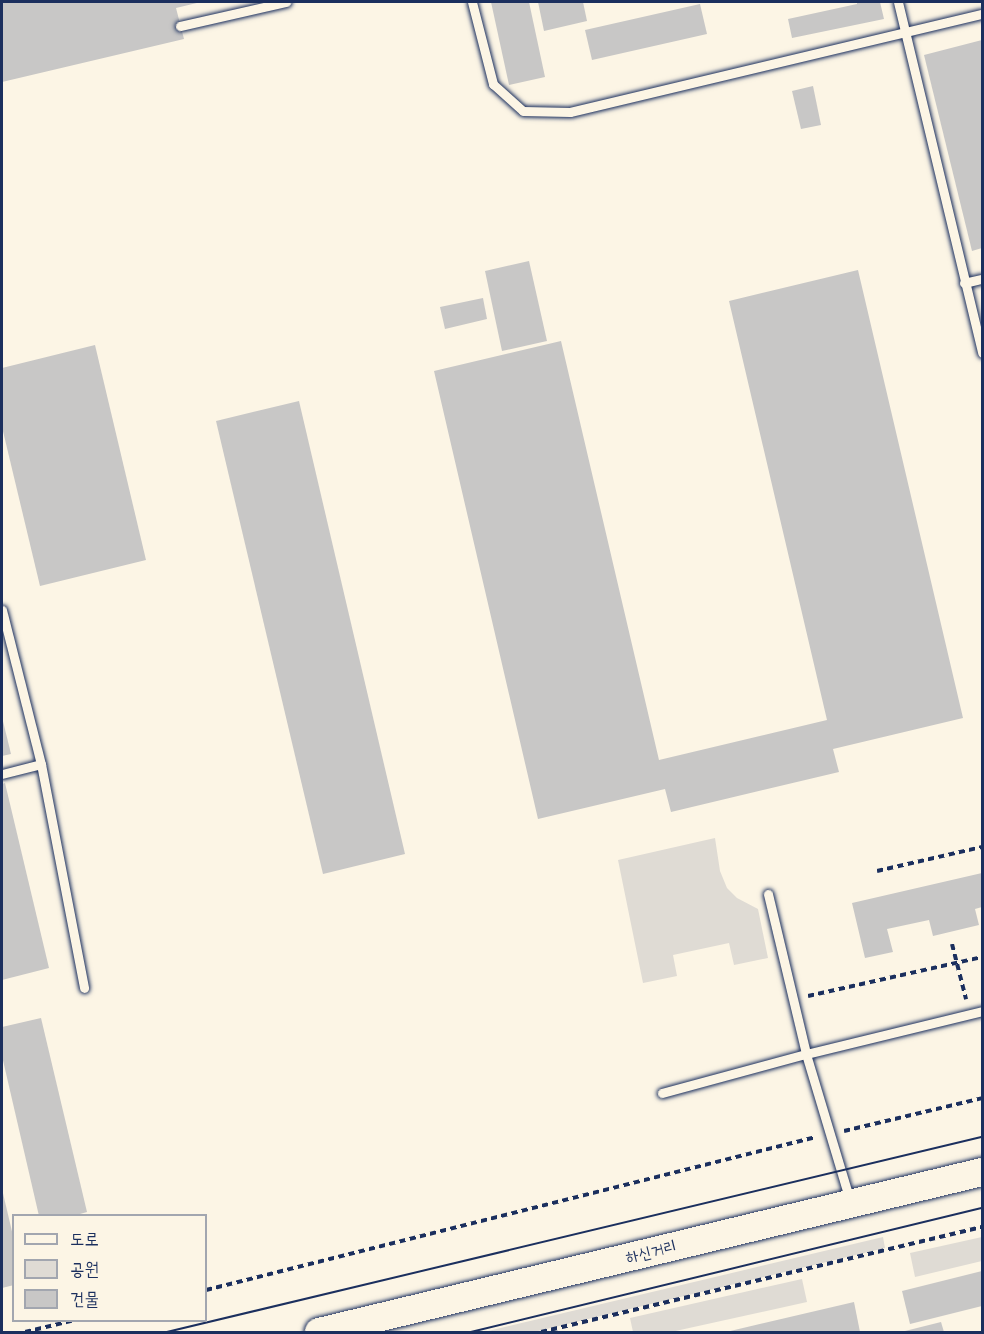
<!DOCTYPE html>
<html>
<head>
<meta charset="utf-8">
<style>
	body { margin:0 }
	#map { position:relative; width:984px; height:1334px; overflow:hidden; background:#fcf5e5; font-family:Sriracha,"Poor Story",sans-serif }
	div>[style] { position:absolute }
	[style*='--x'] { left:calc(var(--x)*1px); top:calc(var(--y)*1px); width:calc(var(--w)*1px); rotate:calc(var(--a)*1deg) }
	.green>* { inset:0; background:#dfdbd4 }
	.building>* { inset:0; background:#c8c7c6 }
	.path>* { height:4px; margin-top:-2px; transform-origin:0; background:repeating-linear-gradient(90deg,#1b2f5e 0 6px,transparent 0 10.5px) }
	.roads { filter:drop-shadow(0 0 2px #1b2f5e) drop-shadow(0 0 2px #1b2f5e) }
	.lane>* { height:9px; margin:-4.5px; padding:0 4.5px; transform-origin:4.5px; border-radius:4.5px; background:#fcf5e5 }
	.primary>* { height:28px; margin:-14px; padding:0 14px; transform-origin:14px; border-radius:14px; background:#fcf5e5 }
	.tram>* { height:1.5px; margin:-0.75px; padding:0 0.75px; transform-origin:0.75px; border-radius:0.75px; background:#1b2f5e }
	span { translate:-50% -50%; white-space:nowrap; text-align:center; line-height:1.15; -webkit-text-stroke:6px #fcf5e5; paint-order:stroke }
	.street-label { font-size:16px; color:#1b2f5e }
	.frame { position:absolute; inset:0; border:3px solid #1b2f5e; pointer-events:none }
	.legend { position:absolute; left:12px; top:1214px; width:195px; height:108px; box-sizing:border-box; background:#fcf5e5; border:2px solid #a2a6af; margin:0; padding:8px 10px; list-style:none; font-size:18px; color:#1b2f5e }
	.legend li { display:flex; align-items:center; gap:12px; height:30px }
	.legend b { width:30px; border:2px solid #a2a6af }
</style>
</head>
<body>
<div id="map">
	<div class="green">
		<i style="clip-path:polygon(715px 838px,720px 871px,727px 888px,737px 898px,758px 909px,768px 958px,734px 965px,729px 943px,673px 955px,677px 976px,643px 983px,618px 860px)"></i>
		<i style="clip-path:polygon(883px 1237px,885px 1248px,534px 1332px,484px 1332px)"></i>
		<i style="clip-path:polygon(982px 1237px,982px 1261px,915px 1277px,910px 1253px)"></i>
		<i style="clip-path:polygon(802px 1279px,807px 1302px,671px 1332px,633px 1332px,630px 1318px)"></i>
	</div>
	<div class="building">
		<i style="clip-path:polygon(2px 2px,201px 2px,176px 8px,184px 39px,2px 82px)"></i>
		<i style="clip-path:polygon(491px 2px,529px 2px,545px 77px,509px 85px)"></i>
		<i style="clip-path:polygon(538px 2px,583px 2px,587px 21px,544px 31px)"></i>
		<i style="clip-path:polygon(857px 2px,880px 2px,884px 19px,792px 38px,788px 19px,857px 4px)"></i>
		<i style="clip-path:polygon(700px 4px,707px 34px,592px 60px,585px 30px)"></i>
		<i style="clip-path:polygon(982px 40px,982px 248px,972px 251px,924px 55px)"></i>
		<i style="clip-path:polygon(813px 86px,821px 125px,801px 129px,792px 91px)"></i>
		<i style="clip-path:polygon(529px 261px,547px 341px,502px 351px,485px 271px)"></i>
		<i style="clip-path:polygon(858px 270px,963px 718px,833px 749px,839px 772px,671px 812px,665px 789px,538px 819px,434px 371px,561px 341px,659px 760px,827px 720px,729px 301px)"></i>
		<i style="clip-path:polygon(483px 298px,487px 319px,445px 329px,440px 307px)"></i>
		<i style="clip-path:polygon(95px 345px,146px 560px,40px 586px,2px 427px,2px 368px)"></i>
		<i style="clip-path:polygon(299px 401px,405px 854px,323px 874px,216px 421px)"></i>
		<i style="clip-path:polygon(2px 717px,11px 754px,2px 756px)"></i>
		<i style="clip-path:polygon(5px 783px,49px 968px,2px 980px,2px 784px)"></i>
		<i style="clip-path:polygon(982px 873px,982px 907px,975px 909px,979px 925px,933px 936px,929px 920px,887px 929px,893px 952px,865px 958px,852px 903px)"></i>
		<i style="clip-path:polygon(41px 1018px,87px 1212px,73px 1216px,39px 1216px,2px 1056px,2px 1027px)"></i>
		<i style="clip-path:polygon(2px 1189px,14px 1240px,14px 1285px,2px 1288px)"></i>
		<i style="clip-path:polygon(982px 1271px,982px 1306px,910px 1324px,902px 1291px)"></i>
		<i style="clip-path:polygon(854px 1302px,860px 1332px,726px 1332px)"></i>
		<i style="clip-path:polygon(941px 1322px,944px 1332px,901px 1332px)"></i>
	</div>
	<div class="path">
		<i style="--x:877;--y:871;--w:108;--a:-12.9"></i>
		<i style="--x:952;--y:944;--w:57;--a:75.7"></i>
		<i style="--x:808;--y:996;--w:178;--a:-12.6"></i>
		<i style="--x:844;--y:1131;--w:142;--a:-13.4"></i>
		<i style="--x:206;--y:1290;--w:629;--a:-14.08"></i>
		<i style="--x:25;--y:1332;--w:51;--a:-13.5"></i>
		<i style="--x:541;--y:1332;--w:453;--a:-13.4"></i>
	</div>
	<div class="roads">
		<div class="lane">
			<i style="--x:472;--y:2;--w:85;--a:75.6"></i>
			<i style="--x:493;--y:84;--w:40;--a:42"></i>
			<i style="--x:523;--y:111;--w:47;--a:1.2"></i>
			<i style="--x:570;--y:112;--w:423;--a:-13.4"></i>
			<i style="--x:898;--y:2;--w:361;--a:76.5"></i>
			<i style="--x:180;--y:26;--w:109;--a:-12.8"></i>
			<i style="--x:964;--y:283;--w:18;--a:-13"></i>
			<i style="--x:2;--y:610;--w:159;--a:75.8"></i>
			<i style="--x:41;--y:764;--w:228;--a:79.1"></i>
			<i style="--x:2;--y:774;--w:40;--a:-14.4"></i>
			<i style="--x:768;--y:894;--w:164;--a:76.6"></i>
			<i style="--x:806;--y:1054;--w:153;--a:73.3"></i>
			<i style="--x:662;--y:1093;--w:149;--a:-15.2"></i>
			<i style="--x:806;--y:1054;--w:181;--a:-13.7"></i>
		</div>
		<div class="primary">
			<i style="--x:319;--y:1332;--w:682;--a:-13.57"></i>
		</div>
	</div>
	<div class="tram">
		<i style="--x:167;--y:1332;--w:838;--a:-13.46"></i>
		<i style="--x:471;--y:1332;--w:526;--a:-13.64"></i>
	</div>
	<div class="street-label">
		<span style="left:651px;top:1252px;rotate:-14deg">하신거리</span>
	</div>
	<div class="frame"></div>
	<ul class="legend">
	<li><b style="height:8px;background:#fcf5e5"></b>도로</li>
	<li><b style="height:16px;background:#dfdbd4"></b>공원</li>
	<li><b style="height:16px;background:#c8c7c6"></b>건물</li>
	</ul>
</div>
</body>
</html>
